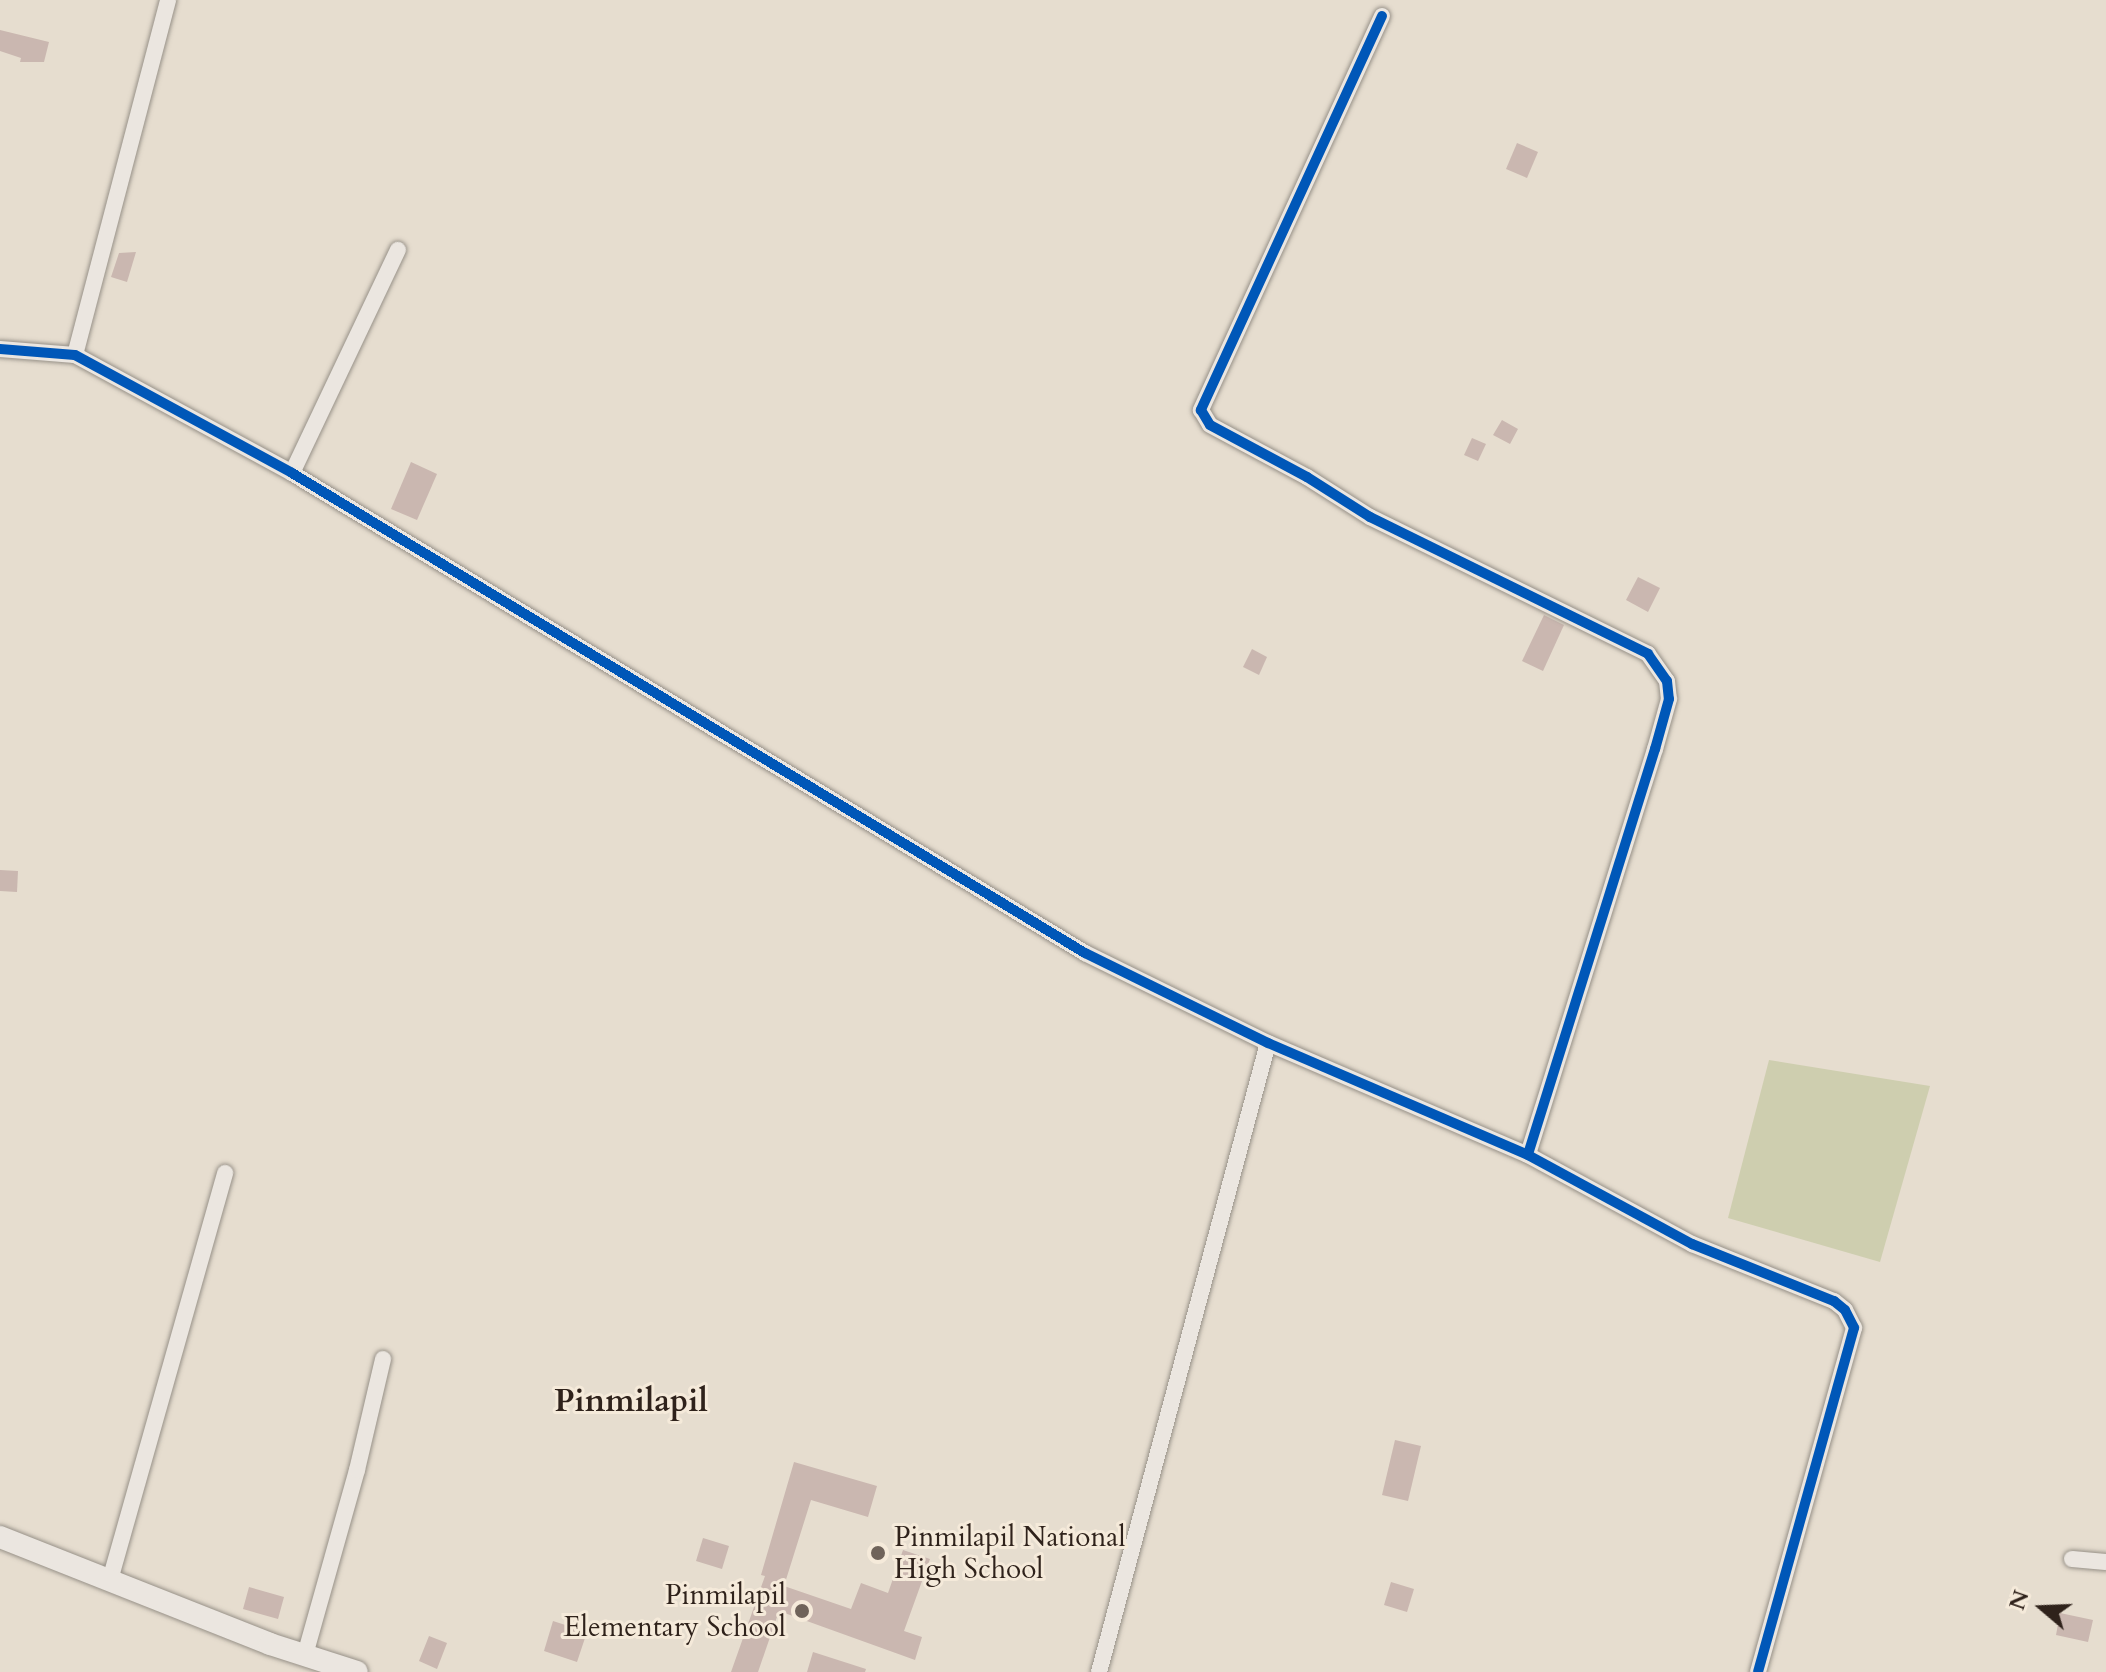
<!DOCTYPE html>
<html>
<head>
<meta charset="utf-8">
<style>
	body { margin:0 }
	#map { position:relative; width:2106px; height:1672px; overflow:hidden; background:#e6ddcf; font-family:Cardo,serif }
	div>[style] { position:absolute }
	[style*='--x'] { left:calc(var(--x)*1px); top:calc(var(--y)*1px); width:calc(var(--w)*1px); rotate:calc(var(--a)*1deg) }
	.green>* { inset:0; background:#ceceaf }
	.building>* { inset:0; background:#cab7b0 }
	.roads { filter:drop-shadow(0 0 2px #979188) drop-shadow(0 0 2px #979188) }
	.street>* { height:16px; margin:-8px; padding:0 8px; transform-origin:8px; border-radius:8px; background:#ebe6e0 }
	.secondary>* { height:22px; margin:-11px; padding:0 11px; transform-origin:11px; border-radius:11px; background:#ebe6e0 }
	.cycleway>* { height:10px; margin:-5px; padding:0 5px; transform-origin:5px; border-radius:5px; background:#0057b8 }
	.dots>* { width:22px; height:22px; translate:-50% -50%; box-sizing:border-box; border:4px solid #f5eada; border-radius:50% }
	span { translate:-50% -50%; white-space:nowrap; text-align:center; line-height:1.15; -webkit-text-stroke:6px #f5eada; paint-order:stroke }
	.poi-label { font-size:28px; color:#2f221b }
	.left { translate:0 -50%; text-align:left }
	.right { translate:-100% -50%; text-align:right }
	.quarter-label { font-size:32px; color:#2f221b; font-weight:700 }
	.north { position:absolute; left:2002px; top:1568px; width:80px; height:80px; -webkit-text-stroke:6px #f5eada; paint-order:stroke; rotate:289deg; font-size:22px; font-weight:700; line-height:32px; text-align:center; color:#2f221b }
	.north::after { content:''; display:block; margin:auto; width:28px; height:36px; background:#2f221b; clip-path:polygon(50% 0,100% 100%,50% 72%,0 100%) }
</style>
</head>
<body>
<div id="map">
	<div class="green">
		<i style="clip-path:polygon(1769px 1060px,1930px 1086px,1880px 1262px,1728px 1218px)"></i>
	</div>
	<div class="building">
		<i style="clip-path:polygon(0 30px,49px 42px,44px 62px,20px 62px,21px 58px,0 51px)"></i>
		<i style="clip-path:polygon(1517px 143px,1538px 152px,1527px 178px,1506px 169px)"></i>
		<i style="clip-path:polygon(136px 252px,127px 282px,111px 277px,119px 253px)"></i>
		<i style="clip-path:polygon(1502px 420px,1518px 429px,1510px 444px,1493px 435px)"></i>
		<i style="clip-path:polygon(1472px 438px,1486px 444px,1478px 461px,1464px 455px)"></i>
		<i style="clip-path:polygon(411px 462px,437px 474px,417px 520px,391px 509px)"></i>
		<i style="clip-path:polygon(1638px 577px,1660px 588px,1648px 612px,1626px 600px)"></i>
		<i style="clip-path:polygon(1544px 615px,1564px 625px,1543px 671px,1522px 661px)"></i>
		<i style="clip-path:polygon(1252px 649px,1267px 657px,1259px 675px,1243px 667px)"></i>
		<i style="clip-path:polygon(0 870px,18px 871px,17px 892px,0 891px)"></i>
		<i style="clip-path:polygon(1395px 1440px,1421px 1446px,1408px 1501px,1382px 1495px)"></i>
		<i style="clip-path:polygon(794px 1462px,877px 1486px,868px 1517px,811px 1500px,784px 1586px,851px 1609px,861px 1583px,888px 1593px,903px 1550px,930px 1559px,904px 1631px,922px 1637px,915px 1660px,779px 1611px,758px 1672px,731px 1672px,765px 1576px,761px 1575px)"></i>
		<i style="clip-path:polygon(703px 1538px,729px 1546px,722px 1569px,696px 1561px)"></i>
		<i style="clip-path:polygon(1391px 1582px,1414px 1589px,1407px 1612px,1384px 1605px)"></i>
		<i style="clip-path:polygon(249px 1587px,284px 1597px,278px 1619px,243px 1609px)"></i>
		<i style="clip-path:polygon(2060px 1613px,2093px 1620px,2088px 1642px,2056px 1635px)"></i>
		<i style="clip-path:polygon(553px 1621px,587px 1632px,577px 1662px,544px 1651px)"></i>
		<i style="clip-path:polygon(429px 1636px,447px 1643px,437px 1669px,419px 1661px)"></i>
		<i style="clip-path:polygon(813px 1652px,866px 1669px,865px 1672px,807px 1672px)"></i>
	</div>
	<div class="roads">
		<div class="street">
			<i style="--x:1382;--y:16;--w:434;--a:114.7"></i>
			<i style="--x:1201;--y:410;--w:17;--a:59"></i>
			<i style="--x:1210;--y:425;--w:110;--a:28.2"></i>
			<i style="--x:1307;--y:477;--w:75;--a:32.4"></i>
			<i style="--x:1370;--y:517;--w:310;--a:26.2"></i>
			<i style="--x:1648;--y:654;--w:33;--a:55"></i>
			<i style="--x:1667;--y:681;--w:18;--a:84"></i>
			<i style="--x:1669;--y:699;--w:52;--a:105.6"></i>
			<i style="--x:1655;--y:749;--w:425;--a:107.4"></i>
			<i style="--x:0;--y:349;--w:75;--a:4.6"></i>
			<i style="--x:75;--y:355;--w:247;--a:28.5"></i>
			<i style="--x:292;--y:473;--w:927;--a:31.19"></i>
			<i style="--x:1085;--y:953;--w:204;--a:26.2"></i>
			<i style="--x:1268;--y:1043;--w:283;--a:23.3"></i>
			<i style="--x:1528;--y:1155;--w:187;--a:28.5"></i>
			<i style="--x:1692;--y:1244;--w:153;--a:21.9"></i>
			<i style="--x:1834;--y:1301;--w:14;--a:39"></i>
			<i style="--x:1845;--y:1310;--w:20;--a:63"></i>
			<i style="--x:1854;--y:1328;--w:357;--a:105.6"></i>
			<i style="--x:75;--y:355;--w:367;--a:-75.3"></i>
			<i style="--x:292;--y:473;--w:247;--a:-64.6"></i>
			<i style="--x:2072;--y:1559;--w:34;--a:5"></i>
			<i style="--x:110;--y:1580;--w:423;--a:-74.2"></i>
			<i style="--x:305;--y:1655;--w:192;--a:-74.3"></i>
			<i style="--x:357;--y:1470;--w:114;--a:-76.8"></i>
			<i style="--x:1099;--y:1672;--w:651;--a:-74.96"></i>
		</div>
		<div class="secondary">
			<i style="--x:0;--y:1537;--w:290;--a:21.6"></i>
			<i style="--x:270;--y:1644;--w:91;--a:17.8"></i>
		</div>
	</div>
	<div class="cycleway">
		<i style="--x:1382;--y:16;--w:434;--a:114.7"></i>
		<i style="--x:1201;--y:410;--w:17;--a:59"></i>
		<i style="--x:1210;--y:425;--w:110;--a:28.2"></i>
		<i style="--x:1307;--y:477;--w:75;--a:32.4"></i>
		<i style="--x:1370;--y:517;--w:310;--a:26.2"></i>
		<i style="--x:1648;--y:654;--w:33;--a:55"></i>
		<i style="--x:1667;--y:681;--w:18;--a:84"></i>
		<i style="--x:1669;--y:699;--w:52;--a:105.6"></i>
		<i style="--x:1655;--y:749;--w:425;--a:107.4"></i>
		<i style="--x:0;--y:349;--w:75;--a:4.6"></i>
		<i style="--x:75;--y:355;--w:247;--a:28.5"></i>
		<i style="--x:292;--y:473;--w:927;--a:31.19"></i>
		<i style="--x:1085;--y:953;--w:204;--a:26.2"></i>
		<i style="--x:1268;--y:1043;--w:283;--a:23.3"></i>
		<i style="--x:1528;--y:1155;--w:187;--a:28.5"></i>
		<i style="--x:1692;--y:1244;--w:153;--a:21.9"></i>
		<i style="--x:1834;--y:1301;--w:14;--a:39"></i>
		<i style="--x:1845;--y:1310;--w:20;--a:63"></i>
		<i style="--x:1854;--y:1328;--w:357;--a:105.6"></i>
	</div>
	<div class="dots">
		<i style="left:878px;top:1553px;background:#6f635a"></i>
		<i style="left:802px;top:1611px;background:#6f635a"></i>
	</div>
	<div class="poi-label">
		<span class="left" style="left:894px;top:1553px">Pinmilapil National<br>High School</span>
		<span class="right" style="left:786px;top:1611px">Pinmilapil<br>Elementary School</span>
	</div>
	<div class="quarter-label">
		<span style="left:631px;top:1401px">Pinmilapil</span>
	</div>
	<div class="north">N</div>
</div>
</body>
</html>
